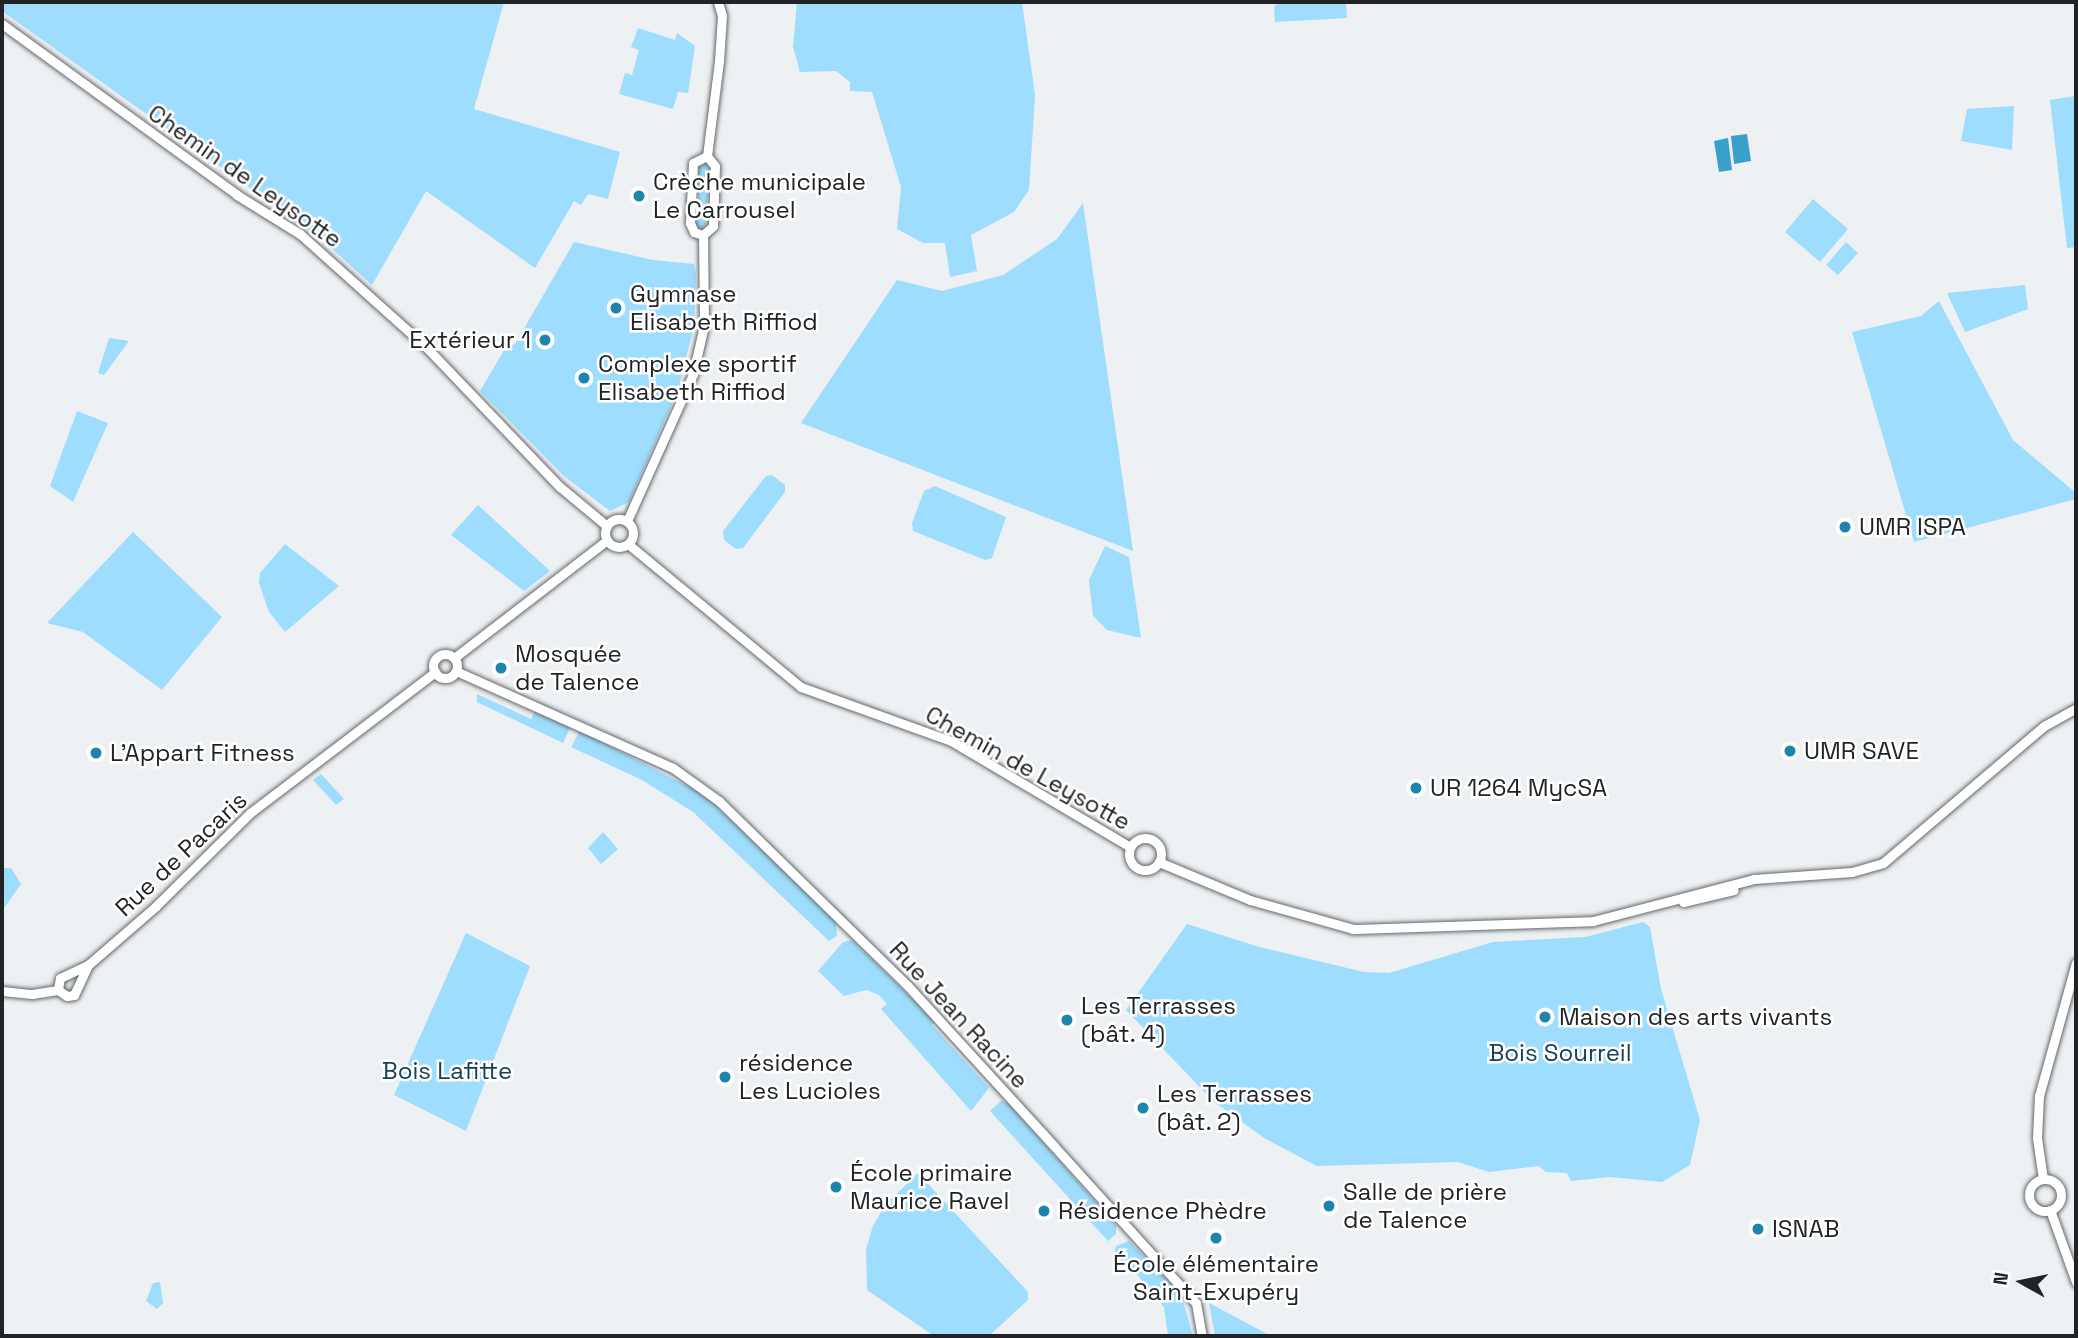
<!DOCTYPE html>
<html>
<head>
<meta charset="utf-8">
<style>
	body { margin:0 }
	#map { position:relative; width:2078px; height:1338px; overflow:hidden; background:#edf1f4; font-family:"Space Grotesk",sans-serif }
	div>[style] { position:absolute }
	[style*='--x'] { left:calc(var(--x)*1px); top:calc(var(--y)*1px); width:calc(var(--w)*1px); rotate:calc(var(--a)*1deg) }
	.green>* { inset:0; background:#9eddfd }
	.water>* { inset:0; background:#399fcb }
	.roads { filter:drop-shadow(0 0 2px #65696b) drop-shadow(0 0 2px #65696b) }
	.tertiary>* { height:9px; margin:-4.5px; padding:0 4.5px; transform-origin:4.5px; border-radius:4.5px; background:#fff }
	.tertiary>.ring { margin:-4.5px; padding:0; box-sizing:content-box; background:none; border:9px solid #fff; border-radius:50% }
	.dots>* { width:19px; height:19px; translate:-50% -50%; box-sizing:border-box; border:4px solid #fff; border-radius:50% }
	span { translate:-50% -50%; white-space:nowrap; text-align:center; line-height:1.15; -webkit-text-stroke:5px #fff; paint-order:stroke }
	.street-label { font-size:24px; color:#212324 }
	.poi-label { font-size:24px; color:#212324 }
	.left { translate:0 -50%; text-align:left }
	.right { translate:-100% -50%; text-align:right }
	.park-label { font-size:24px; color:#164154 }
	.frame { position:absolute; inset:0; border:4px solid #212324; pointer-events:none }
	.north { position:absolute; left:1987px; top:1247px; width:70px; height:70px; -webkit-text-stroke:5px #fff; paint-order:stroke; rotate:279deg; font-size:19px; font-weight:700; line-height:28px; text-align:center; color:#212324 }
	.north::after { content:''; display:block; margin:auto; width:24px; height:32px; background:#212324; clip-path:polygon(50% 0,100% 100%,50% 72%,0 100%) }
</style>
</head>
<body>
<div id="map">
	<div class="green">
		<i style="clip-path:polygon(2px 2px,504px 2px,474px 109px,620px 152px,608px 199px,588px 194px,581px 205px,574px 201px,535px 268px,426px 191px,372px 285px,320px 238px,2px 11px)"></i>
		<i style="clip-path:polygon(797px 2px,1022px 2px,1035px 95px,1029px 190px,1014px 212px,971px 235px,977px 271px,950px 277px,945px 243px,923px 243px,897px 229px,901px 187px,872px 92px,850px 91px,850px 82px,836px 71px,800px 72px,793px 47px)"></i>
		<i style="clip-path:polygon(1282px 2px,1346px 2px,1347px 18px,1275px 22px,1274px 6px)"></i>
		<i style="clip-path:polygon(638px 28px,675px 40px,677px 33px,695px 46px,688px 93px,678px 92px,673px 109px,619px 94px,625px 73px,632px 75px,639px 50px,631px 47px)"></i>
		<i style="clip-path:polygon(2076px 96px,2076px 247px,2067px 248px,2050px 100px)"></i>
		<i style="clip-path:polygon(2014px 106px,2012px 150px,1961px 141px,1967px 109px)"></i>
		<i style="clip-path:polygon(705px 161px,709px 168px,706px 225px,702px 230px,694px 225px,699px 202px,697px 167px)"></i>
		<i style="clip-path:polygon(1813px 199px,1848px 229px,1820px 262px,1785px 232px)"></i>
		<i style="clip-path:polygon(1083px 203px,1133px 551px,801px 423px,897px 280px,942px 291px,1003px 275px,1057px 239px)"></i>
		<i style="clip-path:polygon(574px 242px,653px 260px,694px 264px,696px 276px,694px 326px,678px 390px,629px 502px,610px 511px,564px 476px,480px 391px,506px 347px,515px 344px)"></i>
		<i style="clip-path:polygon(1846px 242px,1858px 253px,1838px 275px,1826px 265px)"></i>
		<i style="clip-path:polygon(2025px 285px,2028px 309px,1965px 332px,1947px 293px)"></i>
		<i style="clip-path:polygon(1939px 301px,2013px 440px,2076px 493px,2076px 499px,1914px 542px,1852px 332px,1921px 316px)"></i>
		<i style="clip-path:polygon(109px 338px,129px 341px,104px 375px,98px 373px)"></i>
		<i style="clip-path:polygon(77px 411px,108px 423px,73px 502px,50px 486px)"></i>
		<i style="clip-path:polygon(772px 475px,785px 485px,785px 492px,743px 548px,736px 549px,724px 540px,723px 531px,766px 476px)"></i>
		<i style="clip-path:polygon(935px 486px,1006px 517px,992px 558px,985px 560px,913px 531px,912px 523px,924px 491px)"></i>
		<i style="clip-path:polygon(478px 505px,550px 571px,524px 591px,451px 535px)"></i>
		<i style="clip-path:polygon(133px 532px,222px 617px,162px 690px,83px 632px,47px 623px)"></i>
		<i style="clip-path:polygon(285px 544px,339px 586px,285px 632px,269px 612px,259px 583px,260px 573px)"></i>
		<i style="clip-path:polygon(1105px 546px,1129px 557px,1141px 638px,1107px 630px,1093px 616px,1089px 580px)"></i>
		<i style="clip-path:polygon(477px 694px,531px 719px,535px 711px,570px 728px,563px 743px,477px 702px)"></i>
		<i style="clip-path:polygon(580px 731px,703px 794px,836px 921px,837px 936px,829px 941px,693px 812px,642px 780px,571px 747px)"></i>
		<i style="clip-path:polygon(321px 774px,344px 799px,336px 805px,313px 780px)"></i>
		<i style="clip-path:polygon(603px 832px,618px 849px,601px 864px,588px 848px)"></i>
		<i style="clip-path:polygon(2px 868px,11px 868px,21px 884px,2px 911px)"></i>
		<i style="clip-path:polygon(1643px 922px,1650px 927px,1661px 989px,1700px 1120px,1690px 1165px,1662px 1182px,1610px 1177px,1571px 1181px,1567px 1173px,1546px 1172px,1539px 1166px,1489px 1172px,1458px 1162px,1317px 1166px,1264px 1138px,1213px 1101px,1126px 1010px,1187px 924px,1259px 947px,1364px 972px,1389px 973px,1493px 942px,1585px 937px)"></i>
		<i style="clip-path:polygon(466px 933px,530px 966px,466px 1131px,394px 1095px)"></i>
		<i style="clip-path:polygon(852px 940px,936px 1022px,932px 1025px,989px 1088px,971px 1111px,881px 1009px,887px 1004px,879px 995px,866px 990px,844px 996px,818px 971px,843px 942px)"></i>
		<i style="clip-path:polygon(1001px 1101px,1008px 1103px,1116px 1225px,1116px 1234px,1108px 1241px,990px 1111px)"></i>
		<i style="clip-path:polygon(918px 1173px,1028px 1292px,1028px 1300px,989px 1336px,934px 1336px,867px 1290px,866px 1249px,873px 1226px,885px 1205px)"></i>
		<i style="clip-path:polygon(1129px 1241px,1181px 1294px,1193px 1336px,1168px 1336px,1164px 1307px,1129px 1265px,1125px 1267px,1114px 1255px,1116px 1246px)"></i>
		<i style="clip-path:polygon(160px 1282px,163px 1303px,157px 1309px,146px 1301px,153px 1283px)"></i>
		<i style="clip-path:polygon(1209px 1303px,1271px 1336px,1215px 1336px)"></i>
	</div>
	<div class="water">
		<i style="clip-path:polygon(1747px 134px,1751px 161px,1734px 164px,1731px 136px)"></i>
		<i style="clip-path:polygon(1728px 138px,1732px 170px,1719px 172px,1714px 141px)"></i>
	</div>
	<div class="roads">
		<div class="tertiary">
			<i style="--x:2;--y:24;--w:291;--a:36"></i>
			<i style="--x:237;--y:195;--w:74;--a:31.8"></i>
			<i style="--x:300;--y:234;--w:171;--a:41.9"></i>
			<i style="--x:427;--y:348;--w:192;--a:46.3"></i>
			<i style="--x:560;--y:487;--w:61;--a:39.7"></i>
			<i style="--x:707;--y:156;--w:96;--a:-82.8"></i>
			<i style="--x:719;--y:61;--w:45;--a:-86.2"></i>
			<i style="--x:722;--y:16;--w:15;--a:-106"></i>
			<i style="--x:703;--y:235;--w:9;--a:-162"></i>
			<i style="--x:694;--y:232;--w:10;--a:-114"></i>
			<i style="--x:690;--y:223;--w:60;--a:-87.1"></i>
			<i style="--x:693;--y:163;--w:16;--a:-27"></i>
			<i style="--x:703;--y:235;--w:13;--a:-42"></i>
			<i style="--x:713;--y:226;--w:60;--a:-88.1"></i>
			<i style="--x:715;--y:166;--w:13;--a:-129"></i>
			<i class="ring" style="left:605px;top:519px;width:19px;height:19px"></i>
			<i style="--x:627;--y:521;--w:161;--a:-65.8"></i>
			<i style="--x:693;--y:374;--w:50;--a:-77.3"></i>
			<i style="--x:704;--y:325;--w:90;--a:-90.6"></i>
			<i style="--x:628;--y:544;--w:224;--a:39.6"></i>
			<i style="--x:801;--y:687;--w:159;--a:19.8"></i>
			<i style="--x:951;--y:741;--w:208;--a:30.6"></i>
			<i class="ring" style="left:433px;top:654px;width:15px;height:15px"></i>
			<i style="--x:454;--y:658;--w:193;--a:-37.6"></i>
			<i style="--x:456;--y:671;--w:238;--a:24.1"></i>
			<i style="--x:673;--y:768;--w:57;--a:35.7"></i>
			<i style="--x:719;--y:801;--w:264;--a:44.4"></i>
			<i style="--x:908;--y:986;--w:215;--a:47.6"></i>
			<i style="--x:1053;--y:1145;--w:213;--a:47.9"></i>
			<i style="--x:1196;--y:1303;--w:34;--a:80"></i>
			<i class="ring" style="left:1129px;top:838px;width:23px;height:23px"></i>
			<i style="--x:1159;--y:862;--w:99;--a:22.7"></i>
			<i style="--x:1250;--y:900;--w:107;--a:15.7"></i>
			<i style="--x:1353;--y:929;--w:240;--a:-1.9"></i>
			<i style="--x:1593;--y:921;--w:166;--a:-14.6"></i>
			<i style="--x:1754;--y:879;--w:98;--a:-4.1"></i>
			<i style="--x:1852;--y:872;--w:32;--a:-16"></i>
			<i style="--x:1883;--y:863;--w:211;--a:-40.4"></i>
			<i style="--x:2044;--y:726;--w:37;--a:-29"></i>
			<i style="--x:1683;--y:902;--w:52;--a:-13.2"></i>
			<i style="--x:58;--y:990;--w:12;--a:-81"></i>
			<i style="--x:60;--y:978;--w:31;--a:-25"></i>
			<i style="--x:88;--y:965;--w:90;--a:-40.9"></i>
			<i style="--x:156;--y:906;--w:132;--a:-44.7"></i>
			<i style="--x:250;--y:813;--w:233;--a:-37.3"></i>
			<i style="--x:58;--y:990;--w:11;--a:34"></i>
			<i style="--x:67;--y:996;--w:7;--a:-8"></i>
			<i style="--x:74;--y:995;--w:33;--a:-65"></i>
			<i style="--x:2;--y:991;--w:30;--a:6"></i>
			<i style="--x:32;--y:994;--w:26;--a:-9"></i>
			<i style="--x:2043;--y:1179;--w:41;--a:-98.3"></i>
			<i style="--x:2037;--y:1138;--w:42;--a:-87.3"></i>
			<i style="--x:2039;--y:1096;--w:138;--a:-74.5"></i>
			<i class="ring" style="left:2029px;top:1179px;width:23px;height:23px"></i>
			<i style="--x:2050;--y:1210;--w:77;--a:70.1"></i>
		</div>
	</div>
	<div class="dots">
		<i style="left:639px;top:196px;background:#1c84ad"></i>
		<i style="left:616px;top:308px;background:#1c84ad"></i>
		<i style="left:545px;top:340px;background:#1c84ad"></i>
		<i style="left:584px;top:378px;background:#1c84ad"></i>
		<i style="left:1845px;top:527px;background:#1c84ad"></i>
		<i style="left:501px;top:668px;background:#1c84ad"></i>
		<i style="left:1790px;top:751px;background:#1c84ad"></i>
		<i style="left:96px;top:753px;background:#1c84ad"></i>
		<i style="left:1416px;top:788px;background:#1c84ad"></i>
		<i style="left:1545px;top:1017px;background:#1c84ad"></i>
		<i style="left:1067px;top:1020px;background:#1c84ad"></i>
		<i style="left:725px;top:1077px;background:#1c84ad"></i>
		<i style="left:1143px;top:1108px;background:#1c84ad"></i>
		<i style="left:836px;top:1187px;background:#1c84ad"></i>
		<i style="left:1329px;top:1206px;background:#1c84ad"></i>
		<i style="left:1044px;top:1211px;background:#1c84ad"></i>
		<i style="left:1758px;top:1229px;background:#1c84ad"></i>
		<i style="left:1216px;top:1238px;background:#1c84ad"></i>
	</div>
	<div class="street-label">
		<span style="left:245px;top:176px;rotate:35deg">Chemin de Leysotte</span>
		<span style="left:1028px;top:768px;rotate:29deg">Chemin de Leysotte</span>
		<span style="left:181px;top:854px;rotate:-43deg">Rue de Pacaris</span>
		<span style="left:959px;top:1015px;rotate:47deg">Rue Jean Racine</span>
	</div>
	<div class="poi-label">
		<span class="left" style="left:653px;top:196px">Crèche municipale<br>Le Carrousel</span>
		<span class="left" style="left:630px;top:308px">Gymnase<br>Elisabeth Riffiod</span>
		<span class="right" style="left:531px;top:340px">Extérieur 1</span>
		<span class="left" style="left:598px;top:378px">Complexe sportif<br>Elisabeth Riffiod</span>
		<span class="left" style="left:1859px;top:527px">UMR ISPA</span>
		<span class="left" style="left:515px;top:668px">Mosquée<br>de Talence</span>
		<span class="left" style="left:1804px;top:751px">UMR SAVE</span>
		<span class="left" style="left:110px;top:753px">L'Appart Fitness</span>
		<span class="left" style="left:1430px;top:788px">UR 1264 MycSA</span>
		<span class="left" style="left:1081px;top:1020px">Les Terrasses<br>(bât. 4)</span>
		<span class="left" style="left:1559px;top:1017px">Maison des arts vivants</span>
		<span class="left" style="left:739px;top:1077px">résidence<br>Les Lucioles</span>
		<span class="left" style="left:1157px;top:1108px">Les Terrasses<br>(bât. 2)</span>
		<span class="left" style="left:850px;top:1187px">École primaire<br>Maurice Ravel</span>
		<span class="left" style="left:1343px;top:1206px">Salle de prière<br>de Talence</span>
		<span class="left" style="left:1058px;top:1211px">Résidence Phèdre</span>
		<span class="left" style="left:1772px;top:1229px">ISNAB</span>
		<span style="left:1216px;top:1278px">École élémentaire<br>Saint-Exupéry</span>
	</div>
	<div class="park-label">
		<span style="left:1560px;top:1053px">Bois Sourreil</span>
		<span style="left:447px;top:1071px">Bois Lafitte</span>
	</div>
	<div class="frame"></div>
	<div class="north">N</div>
</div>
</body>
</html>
